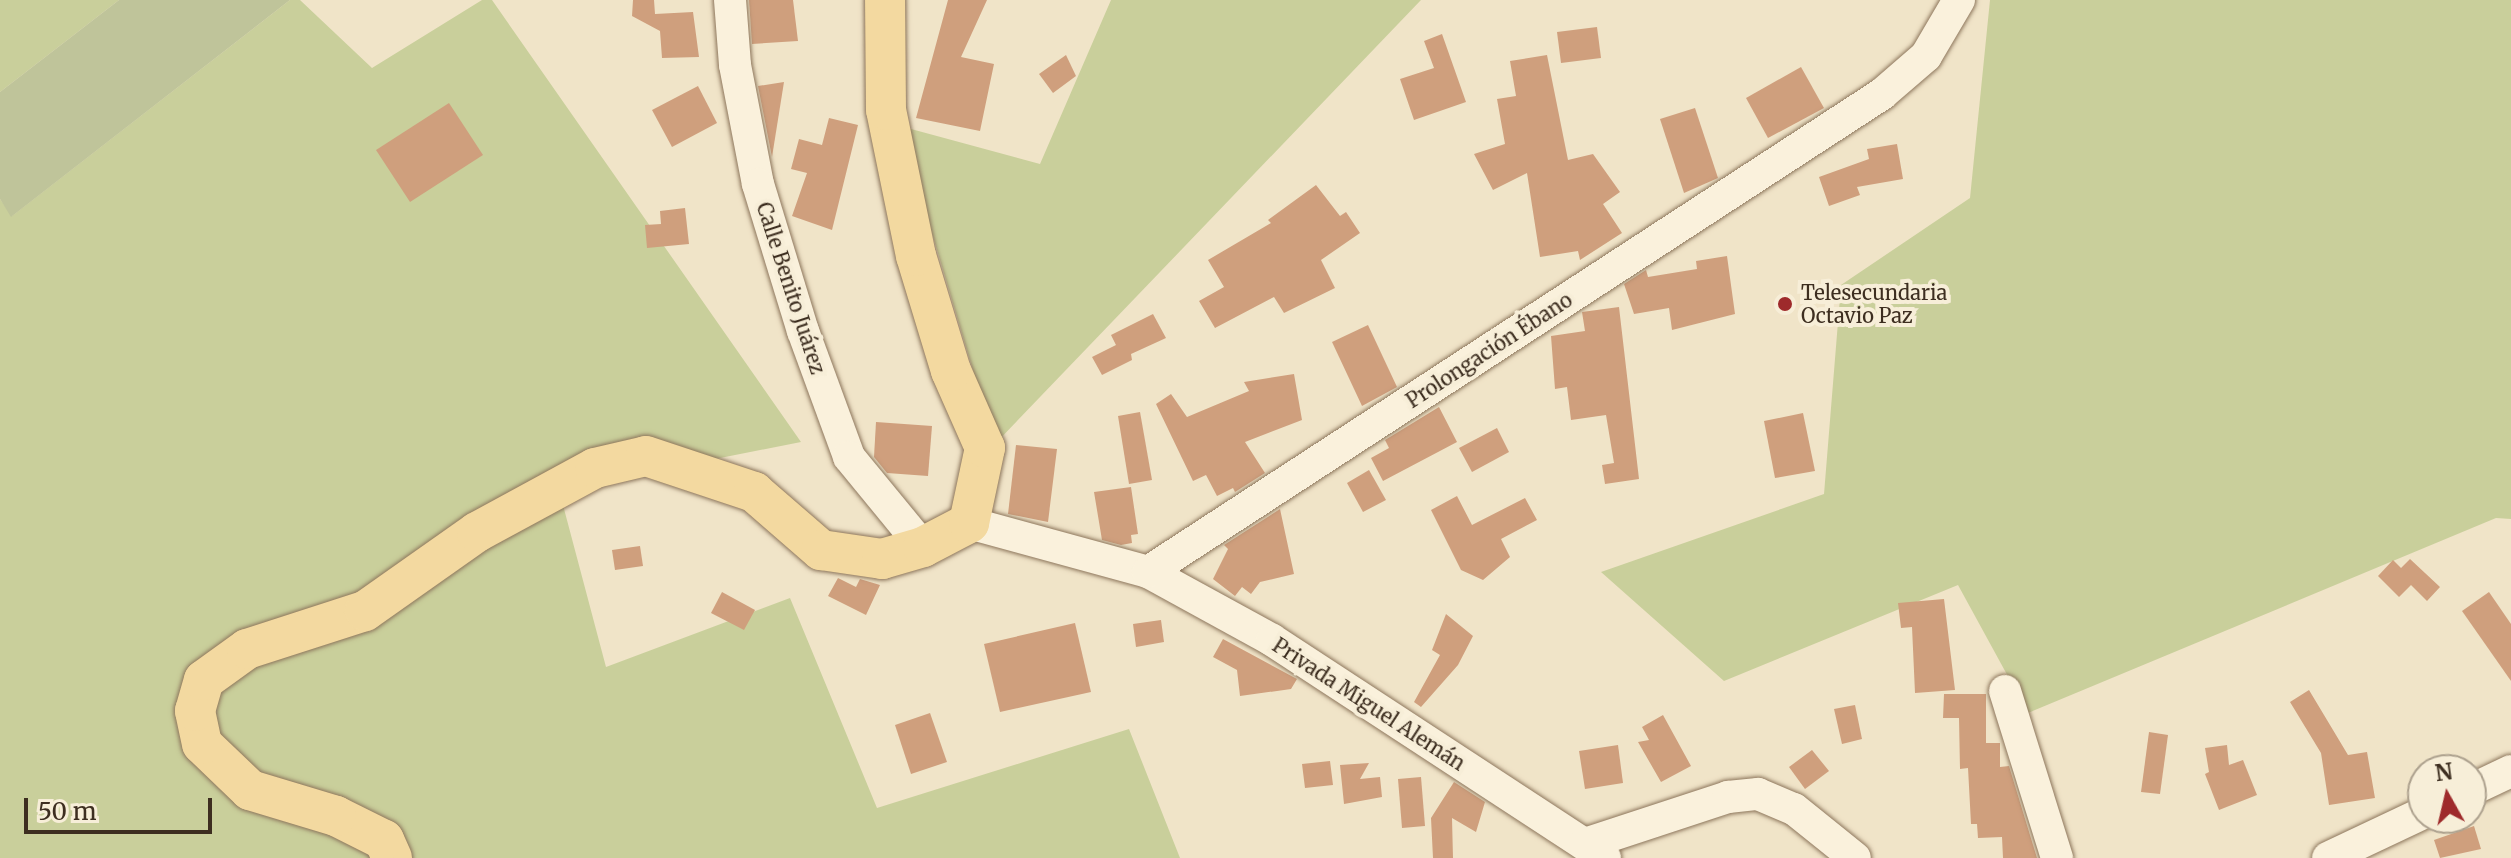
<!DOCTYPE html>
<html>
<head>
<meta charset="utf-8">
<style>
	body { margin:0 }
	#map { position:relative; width:2511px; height:858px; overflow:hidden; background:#f0e4c8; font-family:Merriweather,serif }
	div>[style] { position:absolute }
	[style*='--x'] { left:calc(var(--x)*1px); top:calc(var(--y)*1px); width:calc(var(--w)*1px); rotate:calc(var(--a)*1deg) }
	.green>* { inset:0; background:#c9cf9b }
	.cemetery>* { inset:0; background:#bfc49a }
	.building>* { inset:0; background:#cf9f7d }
	.roads { filter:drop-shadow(0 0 2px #8d765c) drop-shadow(0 0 2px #8d765c) }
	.minor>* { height:32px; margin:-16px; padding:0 16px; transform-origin:16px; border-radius:16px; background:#faf1dc }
	.major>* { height:40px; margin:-20px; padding:0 20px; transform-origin:20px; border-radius:20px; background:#f3d9a0 }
	.dots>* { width:22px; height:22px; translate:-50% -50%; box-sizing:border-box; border:4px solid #f7eed8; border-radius:50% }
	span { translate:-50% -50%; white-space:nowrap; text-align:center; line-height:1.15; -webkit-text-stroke:8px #f7eed8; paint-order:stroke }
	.street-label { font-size:20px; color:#3d2e20 }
	.poi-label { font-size:20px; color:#3d2e20 }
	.left { translate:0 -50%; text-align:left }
	.north { position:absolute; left:2407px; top:754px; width:80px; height:80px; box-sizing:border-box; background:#f7eed8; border:2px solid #ada18e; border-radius:50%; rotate:352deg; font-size:22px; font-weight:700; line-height:32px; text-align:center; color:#3d2e20 }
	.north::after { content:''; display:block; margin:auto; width:28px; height:36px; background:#9e2a2b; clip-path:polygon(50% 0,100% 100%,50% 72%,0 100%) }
	.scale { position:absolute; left:24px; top:798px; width:188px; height:36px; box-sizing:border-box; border:4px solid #3d2e20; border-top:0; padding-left:10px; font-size:24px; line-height:28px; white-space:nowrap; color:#3d2e20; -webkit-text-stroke:6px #f7eed8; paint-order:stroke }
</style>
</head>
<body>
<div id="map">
	<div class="green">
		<i style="clip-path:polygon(0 0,119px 0,0 92px)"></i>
		<i style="clip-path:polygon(290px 0,300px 0,372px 68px,482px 0,492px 0,801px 442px,559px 490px,606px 667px,790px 598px,877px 808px,1129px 729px,1180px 858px,0 858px,0 199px,12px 216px)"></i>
		<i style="clip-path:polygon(1111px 0,1421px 0,995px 444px,900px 126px,1040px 164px)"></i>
		<i style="clip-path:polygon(1990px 0,2511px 0,2511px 519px,2496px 518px,2028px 713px,1958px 585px,1724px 681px,1601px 572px,1824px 494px,1841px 285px,1970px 198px)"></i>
	</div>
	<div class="cemetery">
		<i style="clip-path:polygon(119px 0,290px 0,11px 217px,0 199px,0 92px)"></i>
	</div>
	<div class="building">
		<i style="clip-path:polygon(633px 0,654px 0,655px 14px,693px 12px,699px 57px,662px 58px,660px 31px,632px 16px)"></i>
		<i style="clip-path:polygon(749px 0,793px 0,798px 41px,752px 44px)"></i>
		<i style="clip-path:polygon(948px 0,987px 0,961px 57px,994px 64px,980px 131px,916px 118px)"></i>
		<i style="clip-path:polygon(1597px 27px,1601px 58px,1561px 63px,1557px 32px)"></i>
		<i style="clip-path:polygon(1442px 34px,1466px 102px,1414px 120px,1400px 79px,1434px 68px,1424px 41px)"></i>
		<i style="clip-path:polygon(1066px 55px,1076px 76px,1053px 93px,1039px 74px)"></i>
		<i style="clip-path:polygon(1547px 55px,1568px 160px,1593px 154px,1620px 192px,1603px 204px,1622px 233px,1580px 260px,1578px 251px,1540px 257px,1527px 173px,1493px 190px,1474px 154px,1505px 144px,1497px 99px,1516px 96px,1510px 61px)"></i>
		<i style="clip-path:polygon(1801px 67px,1824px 108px,1768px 138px,1746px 98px)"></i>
		<i style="clip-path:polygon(784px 82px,772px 157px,758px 86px)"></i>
		<i style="clip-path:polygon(698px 86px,717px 123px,672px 147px,652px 110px)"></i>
		<i style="clip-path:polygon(449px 103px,483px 155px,410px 202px,376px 150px)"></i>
		<i style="clip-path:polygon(1695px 108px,1718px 178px,1684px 193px,1660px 119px)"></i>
		<i style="clip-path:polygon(829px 118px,858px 125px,832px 230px,792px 216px,807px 173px,791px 169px,799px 139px,822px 145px)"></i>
		<i style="clip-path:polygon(1897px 144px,1903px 179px,1857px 187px,1860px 195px,1829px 206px,1819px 177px,1869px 159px,1867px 149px)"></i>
		<i style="clip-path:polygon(1316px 185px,1340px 216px,1346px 212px,1360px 233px,1321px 260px,1335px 288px,1284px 313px,1274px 297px,1215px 328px,1199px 301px,1224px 287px,1208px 260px,1271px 223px,1268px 220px)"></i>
		<i style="clip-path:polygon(685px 208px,689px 244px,647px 248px,645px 225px,661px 224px,660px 211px)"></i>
		<i style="clip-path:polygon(1727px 256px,1735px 314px,1672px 330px,1669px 308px,1634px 314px,1624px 284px,1646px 270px,1648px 277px,1697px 269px,1696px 261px)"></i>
		<i style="clip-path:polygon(1619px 307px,1639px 479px,1605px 484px,1602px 465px,1614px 463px,1606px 415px,1571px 420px,1567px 387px,1555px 389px,1551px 336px,1585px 331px,1582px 312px)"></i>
		<i style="clip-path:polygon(1153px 314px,1166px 338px,1131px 354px,1132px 360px,1102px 375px,1092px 357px,1116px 345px,1111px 335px)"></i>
		<i style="clip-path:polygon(1368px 325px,1397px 387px,1362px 406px,1332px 342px)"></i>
		<i style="clip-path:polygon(1294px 374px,1302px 420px,1245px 442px,1265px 473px,1235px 492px,1233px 488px,1217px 496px,1206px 475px,1193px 481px,1156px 404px,1171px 394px,1187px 417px,1249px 391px,1244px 382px)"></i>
		<i style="clip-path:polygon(1439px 407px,1457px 442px,1383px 481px,1371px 458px,1389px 448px,1385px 440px)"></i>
		<i style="clip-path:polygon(1140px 412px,1152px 480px,1129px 484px,1118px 416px)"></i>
		<i style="clip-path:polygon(1803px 413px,1815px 471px,1775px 478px,1764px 421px)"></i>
		<i style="clip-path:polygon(876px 422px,932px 426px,928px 476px,887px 473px,874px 457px)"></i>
		<i style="clip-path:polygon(1497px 428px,1509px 452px,1472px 472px,1459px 448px)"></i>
		<i style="clip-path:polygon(1016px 445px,1057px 449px,1048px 522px,1008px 514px)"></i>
		<i style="clip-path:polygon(1369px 470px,1386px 500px,1363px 512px,1347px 483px)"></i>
		<i style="clip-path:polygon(1131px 487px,1138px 534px,1131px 535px,1132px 543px,1121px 545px,1102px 540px,1094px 492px)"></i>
		<i style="clip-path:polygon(1457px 496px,1472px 525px,1525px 498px,1537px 520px,1501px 539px,1510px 557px,1483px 580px,1461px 570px,1431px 510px)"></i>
		<i style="clip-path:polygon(1280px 509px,1294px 574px,1260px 582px,1251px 594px,1242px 587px,1235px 596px,1213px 579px,1228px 549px,1224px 545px)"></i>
		<i style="clip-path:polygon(640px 546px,643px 566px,615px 570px,612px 550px)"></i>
		<i style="clip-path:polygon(2410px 559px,2440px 587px,2427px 601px,2411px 585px,2399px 597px,2378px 576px,2393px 560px,2401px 568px)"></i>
		<i style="clip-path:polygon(838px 578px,856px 587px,860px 579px,880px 585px,866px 615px,828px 596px)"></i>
		<i style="clip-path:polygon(722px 592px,755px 610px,744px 630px,711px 613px)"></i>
		<i style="clip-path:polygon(2489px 592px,2511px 624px,2511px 681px,2462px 611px)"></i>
		<i style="clip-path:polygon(1944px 599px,1955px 690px,1915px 693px,1912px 627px,1901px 628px,1898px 603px)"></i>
		<i style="clip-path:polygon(1446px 614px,1473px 636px,1458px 665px,1421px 707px,1414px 702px,1440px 655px,1432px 650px)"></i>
		<i style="clip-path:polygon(1161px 620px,1164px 642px,1136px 647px,1133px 624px)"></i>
		<i style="clip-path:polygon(1075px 623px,1091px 692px,1000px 712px,984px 644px)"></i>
		<i style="clip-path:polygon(1223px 639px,1297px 679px,1291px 689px,1240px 696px,1237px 670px,1213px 657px)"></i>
		<i style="clip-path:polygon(2309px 690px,2348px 755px,2367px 752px,2375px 798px,2329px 805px,2321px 753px,2290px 702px)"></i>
		<i style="clip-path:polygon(1944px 694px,1986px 694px,1986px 743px,2000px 743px,2000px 767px,2009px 766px,2037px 858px,2003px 858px,2002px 837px,1978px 838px,1977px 824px,1971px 824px,1968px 768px,1960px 769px,1959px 718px,1943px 718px)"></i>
		<i style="clip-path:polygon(1855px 705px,1862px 739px,1842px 744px,1834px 709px)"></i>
		<i style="clip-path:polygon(930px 713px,947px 762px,911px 774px,895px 725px)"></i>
		<i style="clip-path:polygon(1663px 715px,1691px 766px,1661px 782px,1638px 742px,1649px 740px,1642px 727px)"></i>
		<i style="clip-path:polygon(2149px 732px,2168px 735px,2160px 794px,2141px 792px)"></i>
		<i style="clip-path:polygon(1618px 745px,1623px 783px,1585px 789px,1579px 751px)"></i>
		<i style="clip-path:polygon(2227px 745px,2229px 765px,2243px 760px,2257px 795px,2219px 810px,2205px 774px,2209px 772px,2205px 748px)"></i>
		<i style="clip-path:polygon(1812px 750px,1829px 771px,1805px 789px,1789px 767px)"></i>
		<i style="clip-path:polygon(1330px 761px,1333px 785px,1305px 788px,1302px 764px)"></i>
		<i style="clip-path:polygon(1369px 763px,1360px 779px,1380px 777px,1382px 797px,1344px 804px,1340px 765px)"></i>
		<i style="clip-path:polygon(1421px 777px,1425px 826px,1402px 828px,1398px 779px)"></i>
		<i style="clip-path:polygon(1454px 782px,1485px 802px,1476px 832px,1452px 818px,1453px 858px,1433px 858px,1431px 818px)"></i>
		<i style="clip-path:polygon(2474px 826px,2481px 849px,2440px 858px,2434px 840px)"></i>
	</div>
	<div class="roads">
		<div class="minor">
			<i style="--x:730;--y:0;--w:65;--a:85.6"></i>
			<i style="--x:735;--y:65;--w:121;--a:79.1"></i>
			<i style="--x:758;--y:184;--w:154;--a:73"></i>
			<i style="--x:803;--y:331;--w:134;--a:69.9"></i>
			<i style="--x:849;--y:457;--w:117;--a:50.6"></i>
			<i style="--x:969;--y:523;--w:186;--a:15.3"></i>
			<i style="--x:1148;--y:572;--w:141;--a:28.7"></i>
			<i style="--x:1272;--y:640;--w:398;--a:33.2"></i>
			<i style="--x:1148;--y:572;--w:876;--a:-33.07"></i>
			<i style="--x:1882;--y:94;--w:58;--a:-40.8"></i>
			<i style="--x:1926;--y:56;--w:65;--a:-59.5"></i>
			<i style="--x:2005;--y:691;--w:175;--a:72.7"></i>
			<i style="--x:2471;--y:790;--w:44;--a:-25.4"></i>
			<i style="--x:1585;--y:844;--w:151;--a:-18.2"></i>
			<i style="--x:1728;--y:797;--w:30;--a:-6"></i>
			<i style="--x:1758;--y:794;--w:39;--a:23"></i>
			<i style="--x:1794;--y:809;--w:78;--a:38.8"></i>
			<i style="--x:2328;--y:858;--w:105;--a:-25.3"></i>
		</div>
		<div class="major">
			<i style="--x:392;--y:858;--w:20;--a:-114"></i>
			<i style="--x:384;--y:840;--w:54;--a:-153.4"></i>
			<i style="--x:336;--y:816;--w:90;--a:-163.2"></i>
			<i style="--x:250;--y:790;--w:66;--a:-136.2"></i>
			<i style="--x:202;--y:744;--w:34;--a:-102"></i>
			<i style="--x:195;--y:711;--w:32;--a:-74"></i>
			<i style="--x:204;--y:680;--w:53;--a:-35.8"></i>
			<i style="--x:247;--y:649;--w:124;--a:-17.9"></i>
			<i style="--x:365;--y:611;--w:137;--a:-35.2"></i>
			<i style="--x:477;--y:532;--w:134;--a:-28.5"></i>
			<i style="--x:595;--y:468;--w:52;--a:-13.2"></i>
			<i style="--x:646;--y:456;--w:114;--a:18.4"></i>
			<i style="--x:754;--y:492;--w:89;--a:40.9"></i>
			<i style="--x:821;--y:550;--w:62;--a:8.4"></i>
			<i style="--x:882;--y:559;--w:43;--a:-16.3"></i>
			<i style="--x:923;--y:547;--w:52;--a:-27.6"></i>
			<i style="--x:969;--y:523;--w:77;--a:-78"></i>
			<i style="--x:985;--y:448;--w:84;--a:-113.8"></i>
			<i style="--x:951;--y:371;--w:120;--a:-106.9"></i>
			<i style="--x:916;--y:256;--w:149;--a:-101.6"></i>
			<i style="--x:886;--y:110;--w:110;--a:-90.5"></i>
		</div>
	</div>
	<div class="dots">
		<i style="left:1785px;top:304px;background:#9e2a2b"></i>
	</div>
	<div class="street-label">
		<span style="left:791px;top:288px;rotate:72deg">Calle Benito Juárez</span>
		<span style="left:1489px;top:350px;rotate:-33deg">Prolongación Ébano</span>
		<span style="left:1369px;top:704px;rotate:33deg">Privada Miguel Alemán</span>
	</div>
	<div class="poi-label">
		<span class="left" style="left:1801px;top:304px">Telesecundaria<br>Octavio Paz</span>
	</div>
	<div class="north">N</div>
	<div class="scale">50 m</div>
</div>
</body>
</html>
